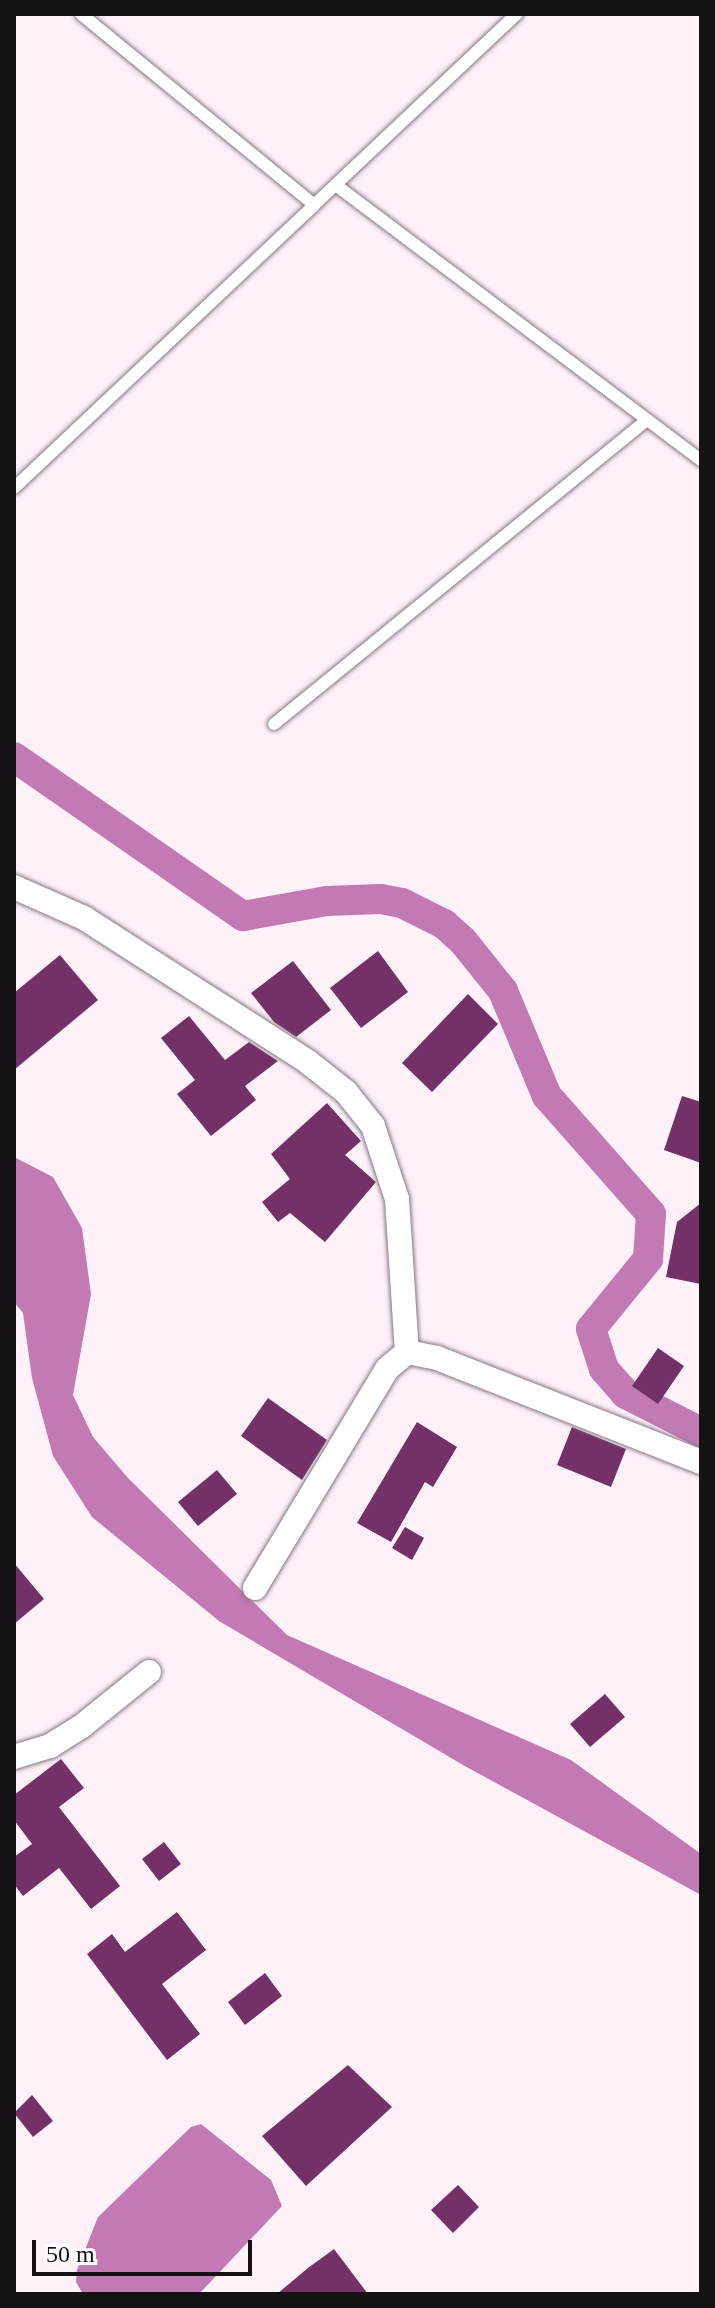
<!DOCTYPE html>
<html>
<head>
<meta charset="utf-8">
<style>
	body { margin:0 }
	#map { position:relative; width:715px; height:2308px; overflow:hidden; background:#fef1fa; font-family:Georgia,serif }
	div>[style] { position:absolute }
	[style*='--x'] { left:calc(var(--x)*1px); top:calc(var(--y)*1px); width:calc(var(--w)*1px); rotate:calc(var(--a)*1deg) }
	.water>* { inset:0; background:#c379b3 }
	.canal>* { height:30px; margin:-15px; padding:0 15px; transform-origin:15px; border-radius:15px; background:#c379b3 }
	.building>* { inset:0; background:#733167 }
	.roads { filter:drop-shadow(0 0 2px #857781) drop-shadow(0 0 2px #857781) }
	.service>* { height:12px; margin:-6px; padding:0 6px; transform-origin:6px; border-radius:6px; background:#fff }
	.minor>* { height:24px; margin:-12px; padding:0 12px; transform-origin:12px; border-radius:12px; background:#fff }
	span { translate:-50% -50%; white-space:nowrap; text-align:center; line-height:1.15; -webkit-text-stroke:8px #fff; paint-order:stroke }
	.frame { position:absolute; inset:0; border:16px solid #161115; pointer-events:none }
	.scale { position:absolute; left:32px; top:2240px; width:220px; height:36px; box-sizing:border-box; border:4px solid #161115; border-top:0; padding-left:10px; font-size:24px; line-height:28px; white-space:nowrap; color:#161115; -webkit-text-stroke:6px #fff; paint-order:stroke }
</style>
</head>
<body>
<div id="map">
	<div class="water">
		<i style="clip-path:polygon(14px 1157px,53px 1177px,82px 1228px,91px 1294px,73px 1395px,93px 1437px,128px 1478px,287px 1635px,571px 1760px,701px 1854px,701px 1895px,463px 1765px,219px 1621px,92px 1517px,53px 1456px,32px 1378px,23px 1313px,14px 1302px)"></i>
		<i style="clip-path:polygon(201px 2124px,271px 2180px,282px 2206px,199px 2294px,83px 2294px,76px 2282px,77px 2270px,98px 2217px,191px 2127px)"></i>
	</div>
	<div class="canal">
		<i style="--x:14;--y:757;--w:279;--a:34.8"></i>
		<i style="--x:243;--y:916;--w:85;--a:-10.1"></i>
		<i style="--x:327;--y:901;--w:54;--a:-2.1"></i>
		<i style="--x:381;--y:899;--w:21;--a:11"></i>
		<i style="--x:402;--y:903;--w:47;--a:26.6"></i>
		<i style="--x:444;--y:924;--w:25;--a:42"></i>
		<i style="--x:463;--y:941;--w:64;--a:51.3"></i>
		<i style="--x:503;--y:991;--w:114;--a:67.3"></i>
		<i style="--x:547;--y:1096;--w:157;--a:48.6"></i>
		<i style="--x:651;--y:1214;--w:45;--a:93.8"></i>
		<i style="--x:648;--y:1259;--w:90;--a:129.2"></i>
		<i style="--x:591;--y:1329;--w:42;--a:72"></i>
		<i style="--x:604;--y:1369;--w:33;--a:49"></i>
		<i style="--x:626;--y:1394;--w:84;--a:26.9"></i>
	</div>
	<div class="building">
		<i style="clip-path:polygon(378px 951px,408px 992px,361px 1028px,330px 988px)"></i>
		<i style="clip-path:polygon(60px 955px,98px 1000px,14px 1070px,14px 993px)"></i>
		<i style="clip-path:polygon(293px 961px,331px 1010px,296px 1037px,274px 1022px,251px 993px)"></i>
		<i style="clip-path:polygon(468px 994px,498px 1024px,432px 1092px,402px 1063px)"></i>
		<i style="clip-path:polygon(189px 1016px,225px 1060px,249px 1042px,278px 1061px,245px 1086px,256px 1100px,211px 1136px,177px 1094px,195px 1080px,161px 1038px)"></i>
		<i style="clip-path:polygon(682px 1096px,701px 1102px,701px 1163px,664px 1150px)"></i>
		<i style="clip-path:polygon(327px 1103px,361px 1141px,345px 1155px,376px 1182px,325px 1242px,290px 1213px,278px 1222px,262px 1202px,290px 1179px,271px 1154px)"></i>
		<i style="clip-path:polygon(701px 1203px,701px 1284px,666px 1277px,677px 1222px)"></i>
		<i style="clip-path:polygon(658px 1348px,684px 1366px,658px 1404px,632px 1386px)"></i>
		<i style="clip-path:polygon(268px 1398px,327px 1440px,302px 1480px,241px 1436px)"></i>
		<i style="clip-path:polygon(417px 1422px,457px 1447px,433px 1487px,425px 1482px,391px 1542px,357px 1523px)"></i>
		<i style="clip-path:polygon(572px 1427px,626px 1449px,611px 1487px,557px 1465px)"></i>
		<i style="clip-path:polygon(217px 1470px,237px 1494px,198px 1526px,178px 1502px)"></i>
		<i style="clip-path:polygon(405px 1527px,424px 1538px,412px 1560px,392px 1548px)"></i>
		<i style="clip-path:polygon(14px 1563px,44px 1599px,14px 1624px)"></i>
		<i style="clip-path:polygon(605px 1694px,625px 1717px,590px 1747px,570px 1724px)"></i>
		<i style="clip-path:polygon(61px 1759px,84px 1788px,59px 1807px,120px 1886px,91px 1909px,59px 1868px,23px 1896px,14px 1884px,14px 1857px,32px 1844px,14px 1820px,14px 1795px)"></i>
		<i style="clip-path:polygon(164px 1842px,181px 1864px,159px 1881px,142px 1859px)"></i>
		<i style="clip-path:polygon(177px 1912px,206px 1950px,162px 1984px,200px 2034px,167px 2060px,87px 1954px,112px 1934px,125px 1952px)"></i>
		<i style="clip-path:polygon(265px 1973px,282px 1996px,245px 2025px,228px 2002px)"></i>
		<i style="clip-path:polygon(348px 2065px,392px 2107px,306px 2186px,262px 2136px)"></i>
		<i style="clip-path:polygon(32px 2095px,53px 2121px,33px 2137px,14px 2113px)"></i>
		<i style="clip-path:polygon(458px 2185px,479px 2207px,453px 2233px,431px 2210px)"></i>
		<i style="clip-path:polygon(334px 2249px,368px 2294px,277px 2294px,308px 2268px)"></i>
	</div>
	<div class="roads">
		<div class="service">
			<i style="--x:81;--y:14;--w:301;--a:39.3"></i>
			<i style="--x:314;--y:205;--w:279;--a:-43.3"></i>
			<i style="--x:337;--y:186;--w:456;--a:37"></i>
			<i style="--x:14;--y:488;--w:412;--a:-43.3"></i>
			<i style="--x:274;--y:724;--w:480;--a:-39.2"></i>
		</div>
		<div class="minor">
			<i style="--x:14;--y:887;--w:77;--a:23.9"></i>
			<i style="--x:84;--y:918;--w:266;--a:32.7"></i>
			<i style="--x:308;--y:1062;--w:48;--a:38.3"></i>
			<i style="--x:346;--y:1092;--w:43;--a:51.5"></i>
			<i style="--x:373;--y:1126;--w:77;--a:71.8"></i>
			<i style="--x:397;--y:1199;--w:153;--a:86.3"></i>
			<i style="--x:255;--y:1588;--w:256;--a:-58.9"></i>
			<i style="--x:387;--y:1369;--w:26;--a:-40"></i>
			<i style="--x:407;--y:1352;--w:31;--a:11"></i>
			<i style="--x:437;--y:1358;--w:284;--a:21.5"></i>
			<i style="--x:14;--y:1757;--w:38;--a:-17"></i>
			<i style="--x:50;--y:1746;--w:38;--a:-32"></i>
			<i style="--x:82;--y:1726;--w:86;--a:-38.9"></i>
		</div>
	</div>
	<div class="frame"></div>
	<div class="scale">50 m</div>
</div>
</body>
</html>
